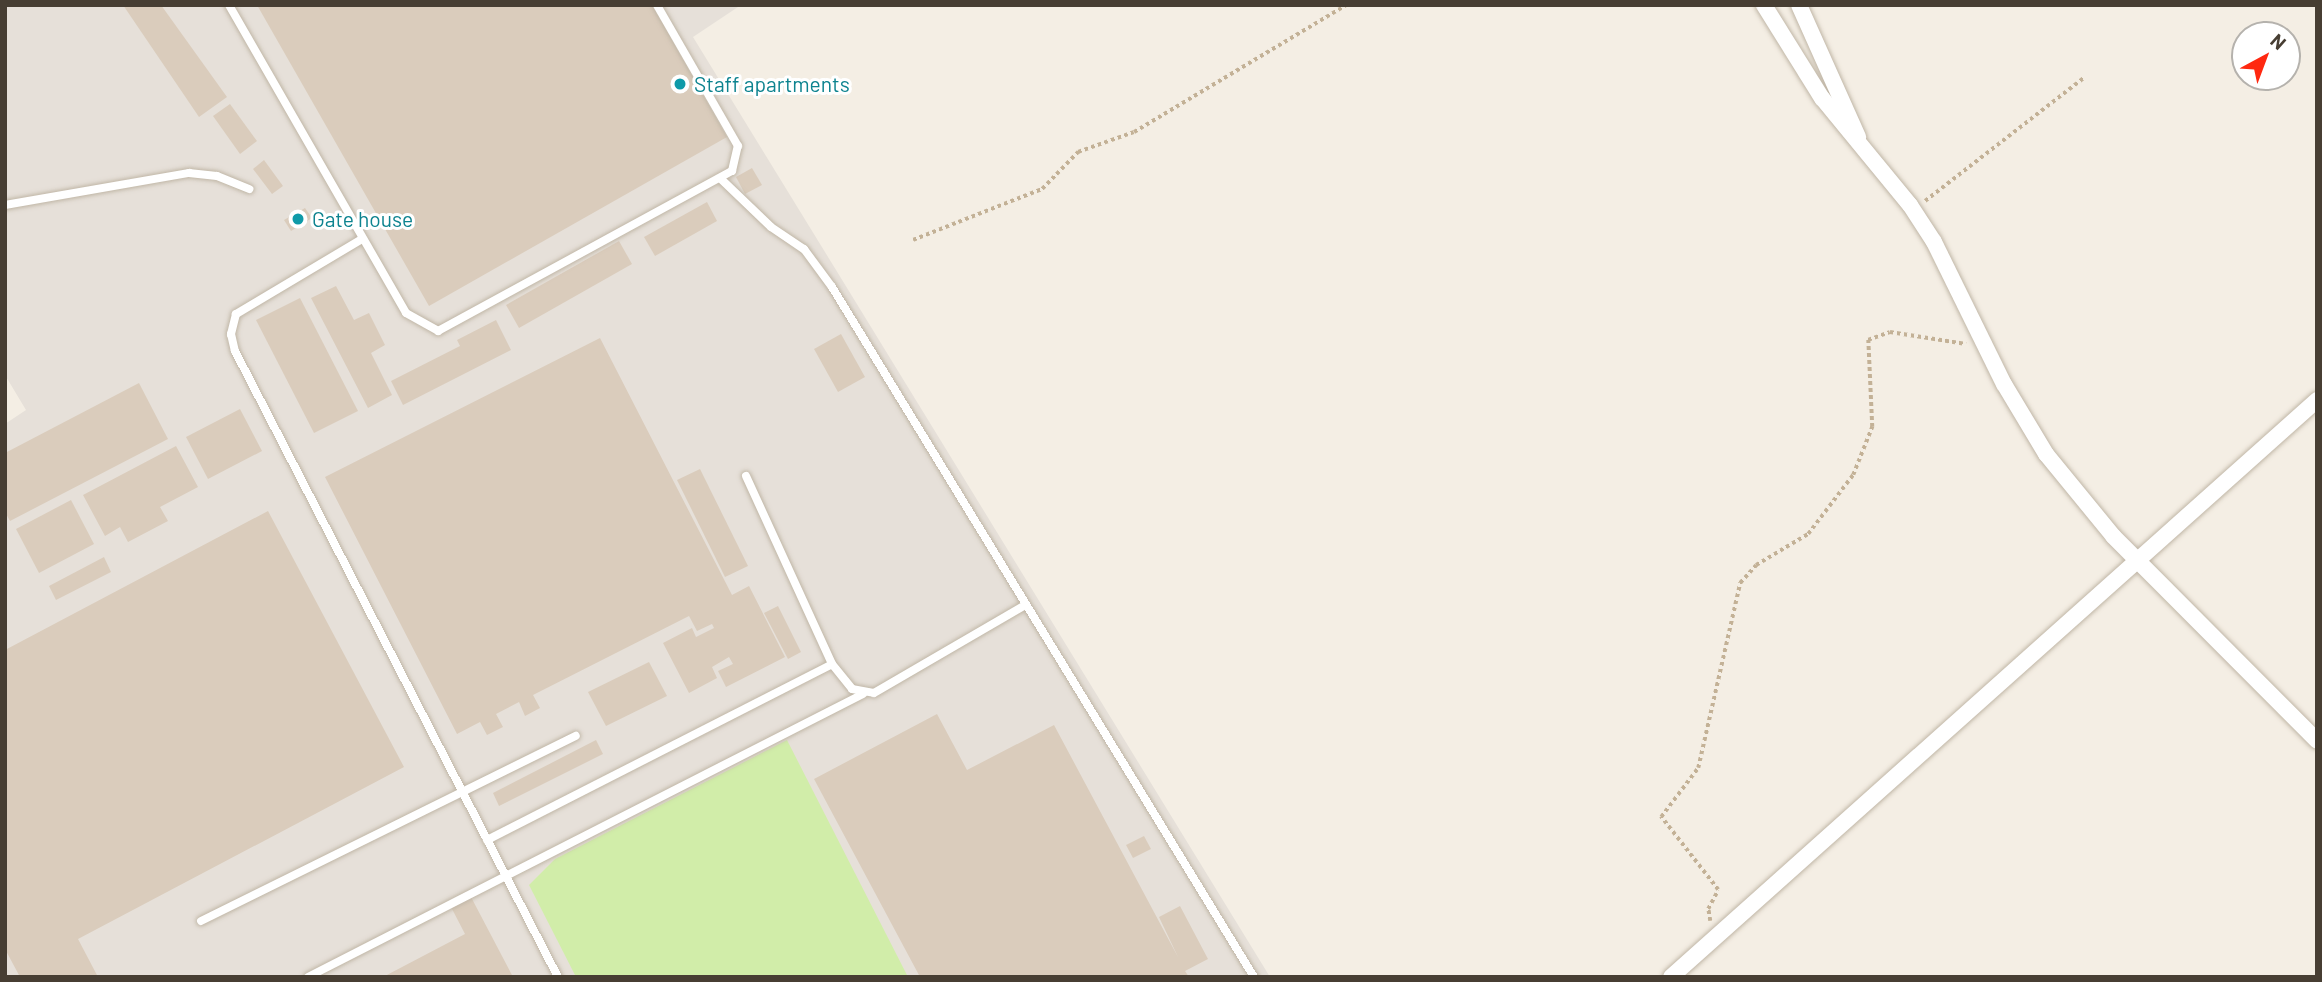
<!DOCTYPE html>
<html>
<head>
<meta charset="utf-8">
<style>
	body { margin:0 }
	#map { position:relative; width:2322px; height:982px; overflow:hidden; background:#f4eee4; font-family:Barlow,sans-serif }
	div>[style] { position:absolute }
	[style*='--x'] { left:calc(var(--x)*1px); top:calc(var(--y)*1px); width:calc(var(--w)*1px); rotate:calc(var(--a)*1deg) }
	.industrial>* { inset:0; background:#e6e0d9 }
	.green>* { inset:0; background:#d1eda9 }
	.building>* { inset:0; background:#daccbc }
	.path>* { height:3.5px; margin-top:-1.75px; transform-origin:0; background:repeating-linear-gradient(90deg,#c3b196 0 3.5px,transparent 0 7px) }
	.roads { filter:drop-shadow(0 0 2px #c0b6a6) drop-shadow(0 0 2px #c0b6a6) }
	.lane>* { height:8px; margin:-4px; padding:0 4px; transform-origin:4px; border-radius:4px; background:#fff }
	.street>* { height:16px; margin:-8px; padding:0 8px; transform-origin:8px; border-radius:8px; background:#fff }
	.dots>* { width:19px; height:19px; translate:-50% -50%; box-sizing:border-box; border:4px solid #fff; border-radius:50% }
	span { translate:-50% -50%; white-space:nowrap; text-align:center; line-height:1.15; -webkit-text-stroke:6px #fff; paint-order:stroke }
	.culture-label { font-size:21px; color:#0d838f }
	.left { translate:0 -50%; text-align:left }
	.frame { position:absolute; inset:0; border:7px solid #473e33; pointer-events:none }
	.north { position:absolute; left:2231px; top:21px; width:70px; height:70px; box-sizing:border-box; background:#fff; border:2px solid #b5b2ad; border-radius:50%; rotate:41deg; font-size:19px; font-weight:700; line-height:28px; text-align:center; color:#473e33 }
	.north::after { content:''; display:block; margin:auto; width:24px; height:32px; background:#ff2810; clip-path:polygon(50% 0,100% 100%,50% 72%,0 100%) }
</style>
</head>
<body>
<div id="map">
	<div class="industrial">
		<i style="clip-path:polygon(5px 5px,741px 5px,693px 37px,1270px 977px,5px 977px,5px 424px,26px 410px,5px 375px)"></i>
	</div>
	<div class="green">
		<i style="clip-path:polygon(787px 740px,908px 977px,576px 977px,529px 885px,555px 859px)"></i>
	</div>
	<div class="building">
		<i style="clip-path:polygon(123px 5px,161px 5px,227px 97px,199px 117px)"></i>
		<i style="clip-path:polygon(257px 5px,652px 5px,727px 137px,429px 306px)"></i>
		<i style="clip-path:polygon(230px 104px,257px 141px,240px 154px,213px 116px)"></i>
		<i style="clip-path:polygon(264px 160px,283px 186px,272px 194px,253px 169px)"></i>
		<i style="clip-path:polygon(752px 168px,762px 185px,745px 194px,736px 177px)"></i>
		<i style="clip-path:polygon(707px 202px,717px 221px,655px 256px,644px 237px)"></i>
		<i style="clip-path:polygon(305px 208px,312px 218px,291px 231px,284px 220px)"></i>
		<i style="clip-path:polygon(619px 241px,632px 264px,519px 328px,506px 305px)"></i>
		<i style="clip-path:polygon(336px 286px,354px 320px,369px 313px,385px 345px,371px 353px,392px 395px,368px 408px,311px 298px)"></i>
		<i style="clip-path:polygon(300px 298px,358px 411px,314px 433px,256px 320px)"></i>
		<i style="clip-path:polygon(496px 320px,511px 350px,403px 405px,391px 381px,460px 346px,457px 340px)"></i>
		<i style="clip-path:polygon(841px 334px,865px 377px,838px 392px,814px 349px)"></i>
		<i style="clip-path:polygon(600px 338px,732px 595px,749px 586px,785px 657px,726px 687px,718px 671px,733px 664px,729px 657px,712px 667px,717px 678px,689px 693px,663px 643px,692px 628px,696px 637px,714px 628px,712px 624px,697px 631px,689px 616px,533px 695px,540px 708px,525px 716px,519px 702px,496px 714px,503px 727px,487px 735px,480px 722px,457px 734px,325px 477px)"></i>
		<i style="clip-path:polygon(139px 383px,168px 439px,10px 521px,5px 512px,5px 453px)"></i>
		<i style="clip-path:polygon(240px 409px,262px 451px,208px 479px,186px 437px)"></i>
		<i style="clip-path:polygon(176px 446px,198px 487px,160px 507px,168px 521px,128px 542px,120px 527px,105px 536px,83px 495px)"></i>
		<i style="clip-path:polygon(700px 469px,748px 566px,725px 577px,677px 480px)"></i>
		<i style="clip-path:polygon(71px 500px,94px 544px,39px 573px,16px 529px)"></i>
		<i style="clip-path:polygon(268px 511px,404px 767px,78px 939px,98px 977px,20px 977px,5px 949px,5px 650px)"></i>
		<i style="clip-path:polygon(104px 557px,111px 572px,56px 600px,49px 586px)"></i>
		<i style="clip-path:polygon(778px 606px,801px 652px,788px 659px,764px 613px)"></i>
		<i style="clip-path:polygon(649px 662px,667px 696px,606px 726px,588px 692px)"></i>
		<i style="clip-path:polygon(937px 714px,967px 770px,1054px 725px,1178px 957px,1159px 917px,1180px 906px,1208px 959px,1185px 971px,1189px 977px,920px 977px,814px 779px)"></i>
		<i style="clip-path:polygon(596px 740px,603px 754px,499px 806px,493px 793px)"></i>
		<i style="clip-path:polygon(1144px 836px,1151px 849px,1133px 858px,1126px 845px)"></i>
		<i style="clip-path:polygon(471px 897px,513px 977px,383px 977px,465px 934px,451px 907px)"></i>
	</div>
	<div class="path">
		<i style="--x:1925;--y:201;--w:202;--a:-37.8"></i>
		<i style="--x:913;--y:240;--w:139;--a:-21.6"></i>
		<i style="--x:1042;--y:189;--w:52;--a:-45.8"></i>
		<i style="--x:1078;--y:152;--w:59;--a:-19.7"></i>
		<i style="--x:1134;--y:132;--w:247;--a:-30.9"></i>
		<i style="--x:1710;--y:921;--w:12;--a:-99"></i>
		<i style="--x:1708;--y:909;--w:21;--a:-62"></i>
		<i style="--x:1718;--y:890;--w:93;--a:-128"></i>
		<i style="--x:1661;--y:817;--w:61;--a:-52.9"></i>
		<i style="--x:1698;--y:768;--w:190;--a:-77.2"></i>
		<i style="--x:1740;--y:583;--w:24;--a:-48"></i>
		<i style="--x:1756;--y:565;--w:61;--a:-30.8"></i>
		<i style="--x:1808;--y:534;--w:74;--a:-52.7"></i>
		<i style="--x:1853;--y:475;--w:52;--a:-68.4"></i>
		<i style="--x:1872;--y:427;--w:87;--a:-92.6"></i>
		<i style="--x:1868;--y:340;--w:23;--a:-20"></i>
		<i style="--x:1890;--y:332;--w:77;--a:9"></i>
	</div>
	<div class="roads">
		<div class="lane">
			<i style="--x:229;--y:5;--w:355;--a:60.1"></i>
			<i style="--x:406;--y:313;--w:37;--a:29"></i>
			<i style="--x:438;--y:331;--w:335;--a:-28.6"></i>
			<i style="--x:732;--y:171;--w:26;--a:-77"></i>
			<i style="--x:738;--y:146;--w:163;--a:-119.9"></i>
			<i style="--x:721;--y:179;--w:69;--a:43.8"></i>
			<i style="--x:771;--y:227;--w:40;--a:34"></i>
			<i style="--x:804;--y:249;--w:47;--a:53.6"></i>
			<i style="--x:832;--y:287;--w:809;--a:58.55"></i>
			<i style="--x:5;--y:205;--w:187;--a:-9.9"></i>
			<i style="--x:189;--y:173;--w:28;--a:6"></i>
			<i style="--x:217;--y:176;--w:35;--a:22"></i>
			<i style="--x:362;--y:239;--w:147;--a:149.2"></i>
			<i style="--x:236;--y:314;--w:21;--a:104"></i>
			<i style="--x:231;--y:334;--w:17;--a:77"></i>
			<i style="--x:235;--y:351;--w:704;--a:62.71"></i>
			<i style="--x:746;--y:476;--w:207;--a:65.4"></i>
			<i style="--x:832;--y:664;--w:32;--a:51"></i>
			<i style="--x:852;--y:689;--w:22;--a:10"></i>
			<i style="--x:874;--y:693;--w:175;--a:-30.2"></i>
			<i style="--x:487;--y:840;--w:387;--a:-27"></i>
			<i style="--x:201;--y:921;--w:418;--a:-26.3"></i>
			<i style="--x:308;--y:977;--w:623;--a:-27.02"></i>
		</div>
		<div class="street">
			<i style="--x:1764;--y:5;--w:110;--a:58.1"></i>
			<i style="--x:1822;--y:98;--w:139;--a:50.6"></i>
			<i style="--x:1910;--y:205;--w:44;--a:57"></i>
			<i style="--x:1934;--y:242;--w:158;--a:63.8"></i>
			<i style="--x:2004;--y:384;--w:82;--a:59"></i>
			<i style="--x:2046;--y:454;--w:106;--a:50.7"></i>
			<i style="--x:2113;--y:536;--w:289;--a:45.1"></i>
			<i style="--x:1799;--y:5;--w:145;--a:65.9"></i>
			<i style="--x:1671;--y:977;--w:866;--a:-41.77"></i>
		</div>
	</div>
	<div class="dots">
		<i style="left:680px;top:84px;background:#0f9aa8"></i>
		<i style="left:298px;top:219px;background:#0f9aa8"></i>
	</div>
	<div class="culture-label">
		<span class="left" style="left:694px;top:84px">Staff apartments</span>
		<span class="left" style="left:312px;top:219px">Gate house</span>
	</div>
	<div class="frame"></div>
	<div class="north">N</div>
</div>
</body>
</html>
